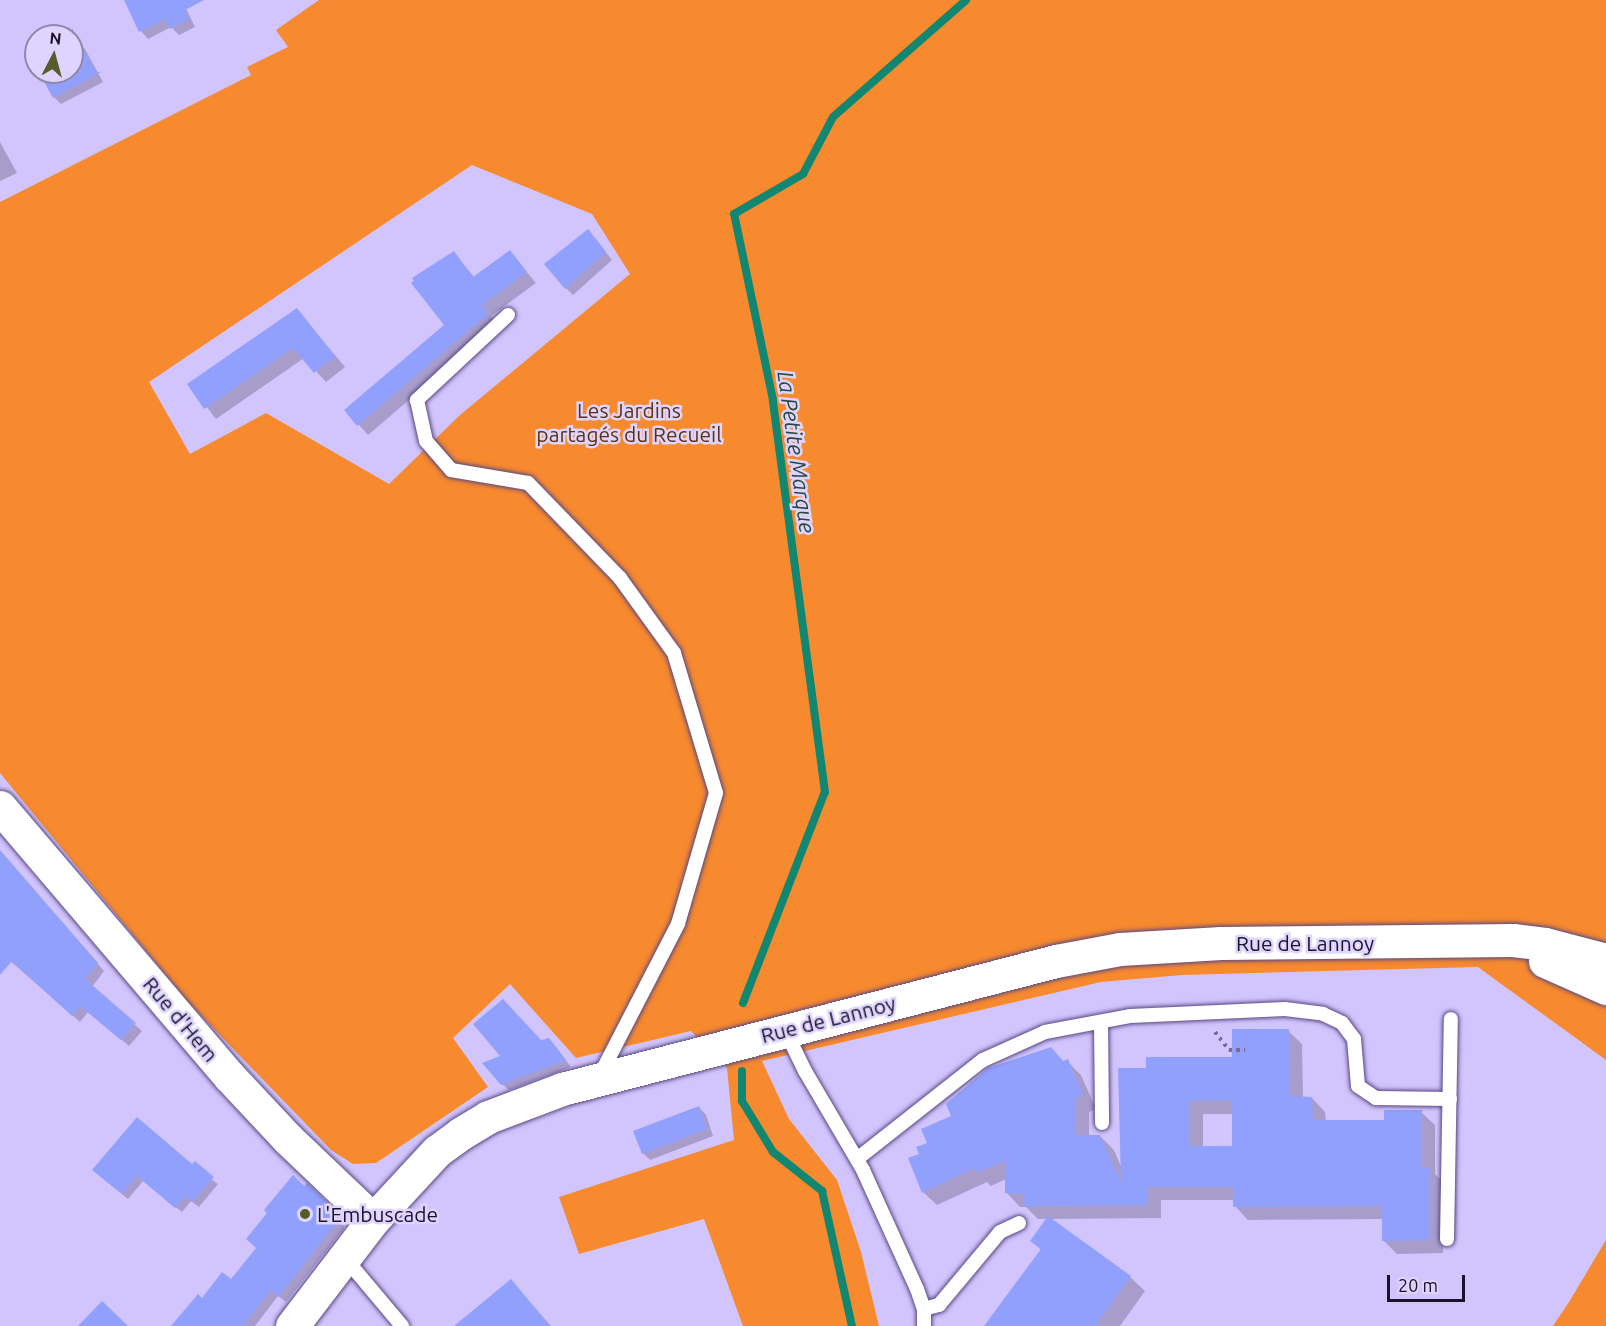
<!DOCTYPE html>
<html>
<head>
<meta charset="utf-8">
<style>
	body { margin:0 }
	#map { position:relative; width:1606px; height:1326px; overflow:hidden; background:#d2c5fd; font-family:Ubuntu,sans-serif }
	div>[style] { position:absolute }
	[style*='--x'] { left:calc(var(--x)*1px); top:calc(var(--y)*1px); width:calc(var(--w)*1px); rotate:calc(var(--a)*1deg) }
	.green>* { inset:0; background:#f7892e }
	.shadow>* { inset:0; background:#0003 }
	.stream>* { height:8px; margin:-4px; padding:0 4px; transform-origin:4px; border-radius:4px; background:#118771 }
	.building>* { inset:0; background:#90a0fc }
	.path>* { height:4px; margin-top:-2px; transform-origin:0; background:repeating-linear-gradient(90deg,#756b94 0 3px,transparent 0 7.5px) }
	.roads { filter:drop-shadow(0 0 2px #594884) drop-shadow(0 0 2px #594884) }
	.service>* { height:14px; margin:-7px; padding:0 7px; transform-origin:7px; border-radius:7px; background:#fff }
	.tertiary>* { height:33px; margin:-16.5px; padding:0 16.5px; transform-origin:16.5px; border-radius:16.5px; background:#fff }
	.secondary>* { height:33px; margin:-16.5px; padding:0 16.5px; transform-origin:16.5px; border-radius:16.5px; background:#fff }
	.dots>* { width:16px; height:16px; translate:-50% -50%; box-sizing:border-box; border:3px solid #ded5ff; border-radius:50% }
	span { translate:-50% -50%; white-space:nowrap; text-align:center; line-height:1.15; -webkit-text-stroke:5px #ded5ff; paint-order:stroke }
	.park-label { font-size:21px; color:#5e320e }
	.street-label { font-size:21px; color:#1a132c }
	.poi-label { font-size:21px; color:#1a132c }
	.left { translate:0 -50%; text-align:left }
	.water-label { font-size:22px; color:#28473f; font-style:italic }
	.north { position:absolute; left:24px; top:24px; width:60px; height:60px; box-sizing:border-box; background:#ded5ff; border:2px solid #9087ab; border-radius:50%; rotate:6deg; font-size:16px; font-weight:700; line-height:24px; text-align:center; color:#1a132c }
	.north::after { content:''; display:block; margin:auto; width:21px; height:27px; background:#565c2a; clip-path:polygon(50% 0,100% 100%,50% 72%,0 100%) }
	.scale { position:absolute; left:1387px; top:1275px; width:78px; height:27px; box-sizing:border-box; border:3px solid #1a132c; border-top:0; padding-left:8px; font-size:18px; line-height:21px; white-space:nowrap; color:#1a132c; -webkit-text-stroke:4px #ded5ff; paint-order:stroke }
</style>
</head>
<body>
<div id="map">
	<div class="green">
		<i style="clip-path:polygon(evenodd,319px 0,1606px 0,1606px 1060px,1478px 967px,1182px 975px,1101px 982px,762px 1061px,789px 1119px,837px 1180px,861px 1252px,879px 1326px,743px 1326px,704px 1219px,579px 1254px,559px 1197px,734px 1140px,727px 1068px,691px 1031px,576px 1058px,510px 984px,453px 1038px,488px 1087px,376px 1163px,353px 1164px,331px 1150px,187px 1001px,0 773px,0 202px,251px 75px,247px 67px,288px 47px,276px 30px,319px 0,472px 165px,592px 214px,630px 274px,460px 415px,389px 484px,266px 413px,190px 454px,149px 382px,472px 165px)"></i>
		<i style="clip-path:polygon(1606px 1240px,1606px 1326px,1553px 1326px,1569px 1302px)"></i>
	</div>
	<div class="shadow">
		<i style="clip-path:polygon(135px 0,182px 0,195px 27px,179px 35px,171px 27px,148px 39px,141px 31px,127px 4px)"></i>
		<i style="clip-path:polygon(78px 42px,85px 49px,103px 82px,61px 104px,54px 97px,41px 72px,72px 72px,72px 46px)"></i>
		<i style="clip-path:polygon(0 142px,17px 173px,0 181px)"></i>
		<i style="clip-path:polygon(595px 238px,612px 260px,573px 295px,566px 288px)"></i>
		<i style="clip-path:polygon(510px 252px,536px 283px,491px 316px,497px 325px,368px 435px,346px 410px,446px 325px,454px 253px,475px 278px)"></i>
		<i style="clip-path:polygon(297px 310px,345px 367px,326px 382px,304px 358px,216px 419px,189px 384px)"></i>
		<i style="clip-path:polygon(0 851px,104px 971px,92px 987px,142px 1031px,129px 1046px,88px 1012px,80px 1022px,0 952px)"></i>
		<i style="clip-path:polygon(evenodd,1288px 1031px,1302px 1044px,1303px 1098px,1312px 1098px,1325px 1112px,1326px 1122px,1385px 1121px,1421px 1112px,1435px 1125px,1435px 1174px,1444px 1183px,1443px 1253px,1397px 1254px,1383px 1240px,1383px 1219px,1248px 1220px,1235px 1206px,1235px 1200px,1161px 1200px,1161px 1218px,1049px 1219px,1130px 1277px,1145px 1291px,1120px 1326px,985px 1326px,1042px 1251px,1032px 1241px,1048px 1219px,1038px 1219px,1026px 1207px,1020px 1207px,1007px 1193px,1006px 1179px,991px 1186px,987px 1182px,937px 1205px,923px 1192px,921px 1154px,953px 1117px,1067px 1061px,1081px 1075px,1096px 1109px,1089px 1112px,1089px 1136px,1100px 1136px,1114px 1150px,1122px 1169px,1148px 1070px,1234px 1058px,1288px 1031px,1203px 1114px,1233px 1114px,1233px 1147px,1203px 1148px,1203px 1114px)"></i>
		<i style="clip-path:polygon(541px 1042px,555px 1046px,571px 1067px,509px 1090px,502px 1084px)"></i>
		<i style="clip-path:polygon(699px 1107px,706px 1115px,713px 1136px,650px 1160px,643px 1153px)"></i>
		<i style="clip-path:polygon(192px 1166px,218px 1184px,199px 1207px,191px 1201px,182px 1212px,143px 1181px,128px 1199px,100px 1176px)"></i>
		<i style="clip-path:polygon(307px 1185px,343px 1221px,344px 1228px,286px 1302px,278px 1296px,255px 1326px,187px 1326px,202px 1300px,231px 1281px)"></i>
		<i style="clip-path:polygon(511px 1281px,551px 1326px,456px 1326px)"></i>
	</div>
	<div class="stream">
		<i style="--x:743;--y:1003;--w:226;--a:-68.8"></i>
		<i style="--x:825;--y:792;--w:395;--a:-97.6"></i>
		<i style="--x:773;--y:400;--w:190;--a:-101.8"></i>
		<i style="--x:734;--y:214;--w:80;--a:-30.1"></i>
		<i style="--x:803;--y:174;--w:64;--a:-62.2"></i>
		<i style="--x:833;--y:117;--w:177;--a:-41.3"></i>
		<i style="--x:742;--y:1071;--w:30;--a:90"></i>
		<i style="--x:742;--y:1101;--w:60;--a:58.7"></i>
		<i style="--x:773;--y:1152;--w:63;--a:38.5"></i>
		<i style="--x:822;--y:1191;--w:138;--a:77.5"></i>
	</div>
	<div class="building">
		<i style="clip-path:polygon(124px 0,204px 0,185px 10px,189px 19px,170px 29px,166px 19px,139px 32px)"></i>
		<i style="clip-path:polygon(72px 28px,96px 72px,101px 72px,53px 98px,39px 72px,72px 72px)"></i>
		<i style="clip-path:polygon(588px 229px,606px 252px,565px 289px,544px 264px)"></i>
		<i style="clip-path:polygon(510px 250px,527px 272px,482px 305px,488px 314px,357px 426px,344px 410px,444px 325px,411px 283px,414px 281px,412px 278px,454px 251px,473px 277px)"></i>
		<i style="clip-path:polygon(297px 308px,335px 356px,314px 373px,293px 348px,204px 409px,187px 384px)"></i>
		<i style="clip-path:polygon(0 850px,98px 963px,85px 979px,136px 1023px,121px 1040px,80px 1006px,72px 1016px,12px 961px,0 975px)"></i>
		<i style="clip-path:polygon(503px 999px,541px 1040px,549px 1038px,566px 1060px,501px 1085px,482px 1063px,500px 1056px,473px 1024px)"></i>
		<i style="clip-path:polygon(evenodd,1232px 1029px,1289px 1029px,1290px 1096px,1312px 1097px,1313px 1120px,1384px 1120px,1384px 1110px,1422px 1110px,1421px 1168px,1430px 1168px,1430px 1240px,1382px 1241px,1382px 1206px,1233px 1207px,1233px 1187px,1148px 1187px,1148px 1205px,1023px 1206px,1023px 1194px,1005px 1193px,1005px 1161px,976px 1173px,974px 1168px,922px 1193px,908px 1158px,919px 1154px,916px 1147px,927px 1143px,921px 1129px,951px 1116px,946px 1104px,988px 1068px,1051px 1047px,1063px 1061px,1068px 1059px,1083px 1095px,1076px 1098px,1076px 1135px,1100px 1135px,1121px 1182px,1118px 1068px,1146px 1068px,1146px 1057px,1232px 1057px,1232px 1029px,1232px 1100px,1232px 1146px,1190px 1146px,1190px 1101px,1232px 1100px)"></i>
		<i style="clip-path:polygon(699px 1106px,707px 1129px,642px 1154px,633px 1131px)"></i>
		<i style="clip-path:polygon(137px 1117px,192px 1164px,195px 1161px,214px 1177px,192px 1202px,185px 1196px,175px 1208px,137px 1176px,122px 1194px,92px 1170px)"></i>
		<i style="clip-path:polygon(293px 1175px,304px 1186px,307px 1183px,337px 1212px,338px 1221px,278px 1297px,271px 1290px,243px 1326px,171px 1326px,198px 1294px,202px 1298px,222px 1272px,231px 1279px,256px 1248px,246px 1239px,267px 1213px,264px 1210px)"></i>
		<i style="clip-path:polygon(1048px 1216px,1131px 1276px,1095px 1326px,984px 1326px,1041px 1249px,1030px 1241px)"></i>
		<i style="clip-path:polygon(511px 1279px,550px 1326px,454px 1326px)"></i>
		<i style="clip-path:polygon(102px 1301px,128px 1326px,78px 1326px)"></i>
	</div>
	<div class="path">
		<i style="--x:1215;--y:1032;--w:23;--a:52"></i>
		<i style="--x:1229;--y:1050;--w:16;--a:0"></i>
	</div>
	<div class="roads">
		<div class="service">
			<i style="--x:508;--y:315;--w:125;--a:137"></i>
			<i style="--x:417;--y:400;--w:42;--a:77.6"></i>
			<i style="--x:426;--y:441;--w:38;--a:49"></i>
			<i style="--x:451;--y:470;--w:78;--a:9.6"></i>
			<i style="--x:528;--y:483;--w:132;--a:45.9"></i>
			<i style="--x:620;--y:578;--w:92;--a:54.2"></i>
			<i style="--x:674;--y:653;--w:146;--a:73.3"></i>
			<i style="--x:716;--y:793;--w:136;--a:106.2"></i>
			<i style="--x:678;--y:924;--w:170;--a:117.3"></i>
			<i style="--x:1101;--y:1022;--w:101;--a:89.4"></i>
			<i style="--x:785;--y:1030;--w:46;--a:64"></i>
			<i style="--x:805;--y:1071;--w:115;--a:59.6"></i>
			<i style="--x:863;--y:1170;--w:131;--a:65.6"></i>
			<i style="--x:917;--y:1289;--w:21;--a:71"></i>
			<i style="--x:924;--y:1309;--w:17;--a:90"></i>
			<i style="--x:857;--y:1159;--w:160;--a:-38.2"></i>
			<i style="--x:983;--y:1060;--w:68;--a:-24.3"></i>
			<i style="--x:1045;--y:1032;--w:86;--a:-10.7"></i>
			<i style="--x:1130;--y:1016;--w:155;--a:-2.6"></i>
			<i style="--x:1285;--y:1009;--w:38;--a:7"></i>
			<i style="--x:1323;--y:1014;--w:21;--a:25"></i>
			<i style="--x:1342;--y:1023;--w:20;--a:53"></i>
			<i style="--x:1354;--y:1039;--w:47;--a:85.1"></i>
			<i style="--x:1358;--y:1086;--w:22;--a:34"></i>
			<i style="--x:1376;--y:1098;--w:74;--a:0.8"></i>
			<i style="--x:1447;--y:1239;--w:220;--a:-89"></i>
			<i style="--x:345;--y:1258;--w:89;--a:50"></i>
			<i style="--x:924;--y:1309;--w:16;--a:-15"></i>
			<i style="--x:939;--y:1305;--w:95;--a:-50.1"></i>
			<i style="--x:1000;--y:1232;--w:21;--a:-25"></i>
		</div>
		<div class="tertiary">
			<i style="--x:0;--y:807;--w:353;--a:49.6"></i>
			<i style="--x:229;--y:1076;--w:86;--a:46.9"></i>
			<i style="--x:288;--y:1139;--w:117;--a:43.6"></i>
		</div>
		<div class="secondary">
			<i style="--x:1545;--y:961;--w:67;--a:23.9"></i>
			<i style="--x:292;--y:1326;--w:133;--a:-52.6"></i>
			<i style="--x:373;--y:1220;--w:94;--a:-47.2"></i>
			<i style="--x:437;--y:1151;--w:29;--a:-36"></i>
			<i style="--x:460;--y:1134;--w:33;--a:-31"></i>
			<i style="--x:488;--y:1117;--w:79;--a:-20.7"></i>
			<i style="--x:562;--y:1089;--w:510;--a:-14.53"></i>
			<i style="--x:1056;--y:961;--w:65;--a:-10.6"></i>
			<i style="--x:1120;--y:949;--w:101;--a:-3.4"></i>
			<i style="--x:1221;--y:943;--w:292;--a:-0.6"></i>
			<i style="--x:1513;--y:940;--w:32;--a:7"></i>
			<i style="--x:1545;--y:944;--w:63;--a:14.7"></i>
		</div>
	</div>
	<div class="dots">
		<i style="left:305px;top:1214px;background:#565c2a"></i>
	</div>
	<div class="park-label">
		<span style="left:629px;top:422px">Les Jardins<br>partagés du Recueil</span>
	</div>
	<div class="street-label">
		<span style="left:1305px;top:943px">Rue de Lannoy</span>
		<span style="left:181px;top:1019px;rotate:50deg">Rue d'Hem</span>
		<span style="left:828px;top:1019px;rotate:-14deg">Rue de Lannoy</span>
	</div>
	<div class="poi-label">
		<span class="left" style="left:317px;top:1214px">L'Embuscade</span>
	</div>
	<div class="water-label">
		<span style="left:797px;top:452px;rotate:82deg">La Petite Marque</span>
	</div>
	<div class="north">N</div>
	<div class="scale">20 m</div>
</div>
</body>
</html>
